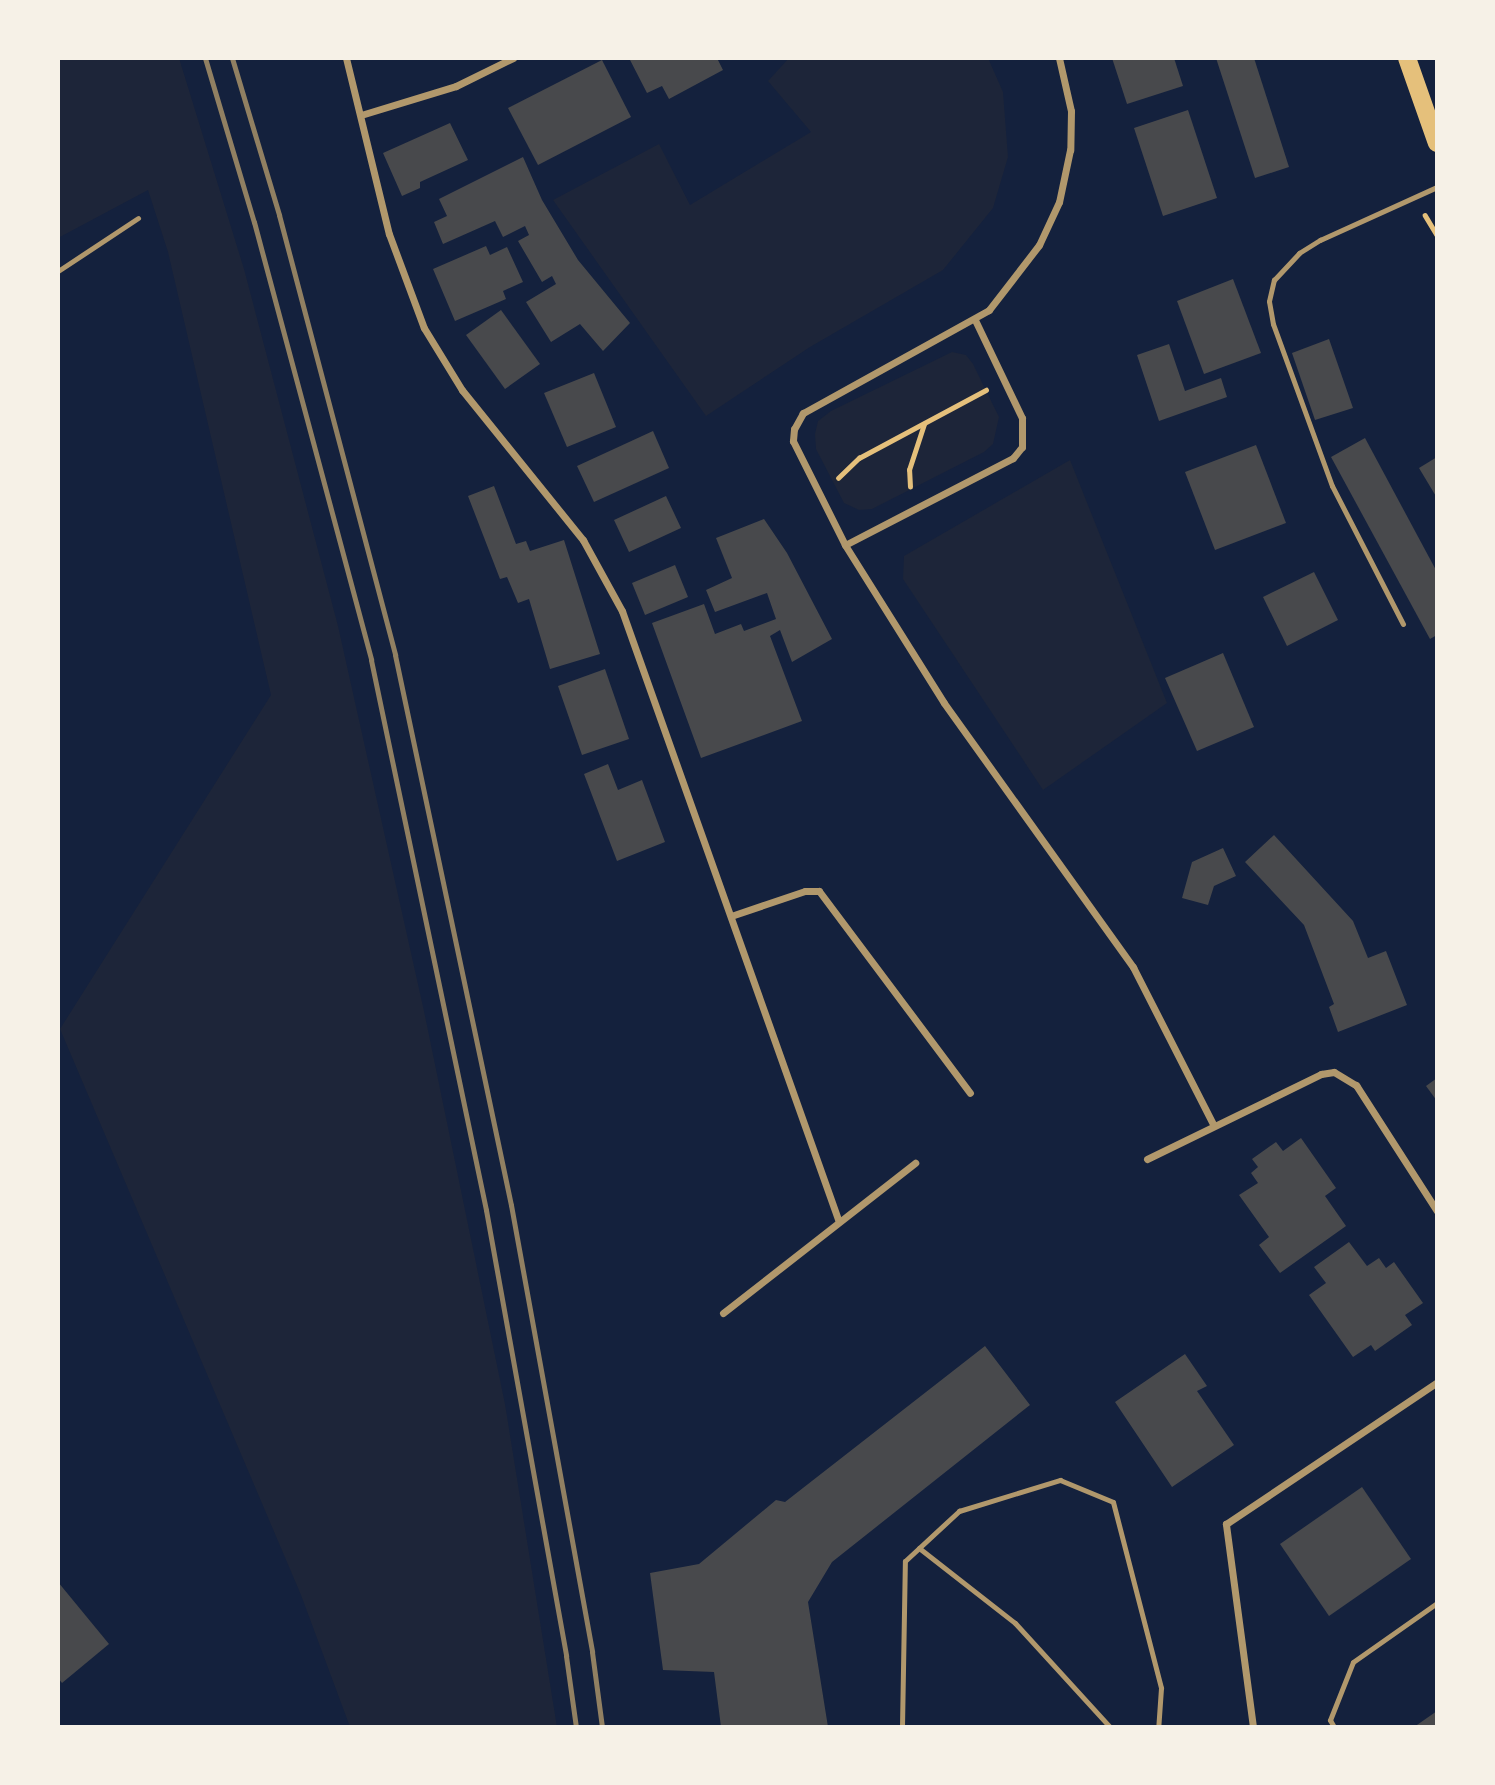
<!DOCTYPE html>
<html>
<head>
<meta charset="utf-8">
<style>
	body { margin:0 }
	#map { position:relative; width:1495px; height:1785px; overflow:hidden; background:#14213d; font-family:"PT Sans",sans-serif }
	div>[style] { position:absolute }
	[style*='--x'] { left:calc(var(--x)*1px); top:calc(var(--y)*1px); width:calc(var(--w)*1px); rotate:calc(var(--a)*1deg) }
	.green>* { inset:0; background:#1d2539 }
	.building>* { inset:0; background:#48494c }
	.path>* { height:4.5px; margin:-2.25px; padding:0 2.25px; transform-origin:2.25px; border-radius:2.25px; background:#e5c07b }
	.service>* { height:5px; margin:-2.5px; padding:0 2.5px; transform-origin:2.5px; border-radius:2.5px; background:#b1986c }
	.minor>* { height:7px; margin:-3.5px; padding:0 3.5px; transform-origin:3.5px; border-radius:3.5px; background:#b1986c }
	.primary>* { height:18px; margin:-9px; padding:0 9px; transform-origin:9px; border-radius:9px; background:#e5c07b }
	.rail>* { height:5px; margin:-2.5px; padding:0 2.5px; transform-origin:2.5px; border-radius:2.5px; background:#918062 }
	span { translate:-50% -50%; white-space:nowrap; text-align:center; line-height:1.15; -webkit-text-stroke:7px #f6f1e7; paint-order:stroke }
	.frame { position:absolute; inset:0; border:60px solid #f6f1e7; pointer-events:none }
</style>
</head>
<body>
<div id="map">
	<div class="green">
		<i style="clip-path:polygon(58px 58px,179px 58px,244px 269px,338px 626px,424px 1011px,505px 1404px,557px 1727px,350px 1727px,301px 1595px,60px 1029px,271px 695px,168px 252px,148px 190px,58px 238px)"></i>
		<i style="clip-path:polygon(789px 58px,988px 58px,1003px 92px,1008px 157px,993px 208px,943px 270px,810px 347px,706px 416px,553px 200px,659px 144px,690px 205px,811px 132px,768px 81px)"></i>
		<i style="clip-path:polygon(952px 352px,966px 355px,973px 364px,999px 417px,993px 444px,984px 452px,872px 509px,859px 510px,844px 503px,816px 449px,815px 434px,818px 421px,831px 411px)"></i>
		<i style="clip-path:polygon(1070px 460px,1167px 703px,1043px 790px,903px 579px,904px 556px)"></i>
	</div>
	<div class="building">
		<i style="clip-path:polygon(629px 58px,717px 58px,723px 70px,669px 99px,662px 86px,647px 93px)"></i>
		<i style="clip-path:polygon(1112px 58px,1174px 58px,1183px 86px,1127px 104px)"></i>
		<i style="clip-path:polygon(1216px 58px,1254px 58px,1289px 167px,1255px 178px)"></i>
		<i style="clip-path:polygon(602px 60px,631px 117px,538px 165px,508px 108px)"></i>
		<i style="clip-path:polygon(1188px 110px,1217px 198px,1163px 216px,1134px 128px)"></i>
		<i style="clip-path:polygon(450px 123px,468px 160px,420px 182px,420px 188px,402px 196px,383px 153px)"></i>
		<i style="clip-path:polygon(523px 157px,542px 200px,578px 260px,630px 323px,603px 351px,580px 324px,551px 342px,526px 302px,556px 284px,552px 276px,542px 282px,518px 241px,529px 235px,525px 226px,503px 237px,495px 221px,443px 244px,434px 222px,447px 216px,439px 199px)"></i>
		<i style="clip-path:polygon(486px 246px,490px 255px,507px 247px,523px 282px,503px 291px,506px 299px,455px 321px,433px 269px)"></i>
		<i style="clip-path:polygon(1233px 279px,1261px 353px,1204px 374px,1177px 301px)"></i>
		<i style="clip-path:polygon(501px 310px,540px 364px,505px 389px,466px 335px)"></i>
		<i style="clip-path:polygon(1329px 339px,1353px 408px,1315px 420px,1292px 353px)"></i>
		<i style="clip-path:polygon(1169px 344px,1185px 391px,1221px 378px,1227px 397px,1159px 421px,1137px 355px)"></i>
		<i style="clip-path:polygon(594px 373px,616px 427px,567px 447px,544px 393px)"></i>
		<i style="clip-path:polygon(653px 431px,669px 468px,594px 502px,577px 466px)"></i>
		<i style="clip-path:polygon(1365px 438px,1437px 572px,1437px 635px,1430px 639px,1331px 457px)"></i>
		<i style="clip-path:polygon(1256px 445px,1286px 523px,1215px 550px,1185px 472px)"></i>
		<i style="clip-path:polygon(1437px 457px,1437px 498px,1419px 468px)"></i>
		<i style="clip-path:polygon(494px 486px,516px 544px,526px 541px,530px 551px,564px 540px,600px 654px,550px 669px,529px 599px,518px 603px,507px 577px,500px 579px,468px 496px)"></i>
		<i style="clip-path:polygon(666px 496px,681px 528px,629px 552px,614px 520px)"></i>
		<i style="clip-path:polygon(764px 519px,787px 553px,832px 639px,792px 662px,780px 630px,770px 636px,802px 721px,701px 758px,652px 623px,704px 604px,715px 634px,741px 624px,744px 631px,776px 619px,767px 593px,715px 612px,706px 590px,732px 578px,716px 538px)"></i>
		<i style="clip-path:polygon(675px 565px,688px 597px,645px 615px,632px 583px)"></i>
		<i style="clip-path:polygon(1314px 572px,1338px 620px,1287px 646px,1263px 597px)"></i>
		<i style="clip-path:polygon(1223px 653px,1254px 727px,1197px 751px,1165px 678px)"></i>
		<i style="clip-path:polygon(605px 669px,629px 739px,582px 755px,558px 686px)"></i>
		<i style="clip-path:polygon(608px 764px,618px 790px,642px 780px,665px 842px,617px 861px,584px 774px)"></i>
		<i style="clip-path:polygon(1274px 835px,1353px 921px,1368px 958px,1386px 951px,1407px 1005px,1338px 1032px,1329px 1007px,1334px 1004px,1304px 925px,1245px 862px)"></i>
		<i style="clip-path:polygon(1223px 848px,1236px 876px,1214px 886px,1208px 905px,1182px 898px,1192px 862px)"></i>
		<i style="clip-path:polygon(1437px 1078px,1437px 1101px,1426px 1086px)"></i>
		<i style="clip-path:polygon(1301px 1138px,1336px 1188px,1325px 1196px,1346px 1226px,1280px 1273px,1259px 1245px,1269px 1237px,1239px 1195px,1258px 1183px,1251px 1173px,1258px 1167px,1252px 1159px,1276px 1142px,1283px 1151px)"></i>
		<i style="clip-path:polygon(1349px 1242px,1367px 1266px,1379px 1258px,1386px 1268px,1394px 1262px,1423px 1303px,1405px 1315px,1412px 1325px,1375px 1351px,1371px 1345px,1353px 1357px,1309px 1295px,1326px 1283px,1314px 1267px)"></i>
		<i style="clip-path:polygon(985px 1346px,1030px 1405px,832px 1562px,808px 1602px,828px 1727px,721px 1727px,714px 1672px,663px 1670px,650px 1573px,699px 1564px,776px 1500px,785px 1502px)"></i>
		<i style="clip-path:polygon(1185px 1354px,1207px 1386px,1197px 1391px,1234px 1445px,1172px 1487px,1115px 1402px)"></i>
		<i style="clip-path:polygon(1362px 1487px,1411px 1559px,1329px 1616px,1280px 1544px)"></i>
		<i style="clip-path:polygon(58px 1582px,109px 1644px,62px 1683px,58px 1678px)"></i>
		<i style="clip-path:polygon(1437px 1711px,1437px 1727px,1414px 1727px)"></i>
	</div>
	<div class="path">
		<i style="--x:1425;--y:215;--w:23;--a:59"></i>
		<i style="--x:838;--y:478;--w:29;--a:-44"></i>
		<i style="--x:859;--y:458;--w:144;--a:-28.2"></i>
		<i style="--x:910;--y:487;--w:17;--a:-93"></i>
		<i style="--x:909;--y:470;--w:48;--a:-71.9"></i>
	</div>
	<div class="service">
		<i style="--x:58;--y:271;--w:96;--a:-33.5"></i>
		<i style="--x:1403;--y:624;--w:155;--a:-117.2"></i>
		<i style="--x:1332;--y:486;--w:172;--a:-110"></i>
		<i style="--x:1273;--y:324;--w:23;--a:-100"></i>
		<i style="--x:1269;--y:301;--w:22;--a:-77"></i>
		<i style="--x:1274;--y:280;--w:37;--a:-47"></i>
		<i style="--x:1299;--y:253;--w:25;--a:-32"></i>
		<i style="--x:1320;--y:240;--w:128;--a:-24.4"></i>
		<i style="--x:919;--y:1548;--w:122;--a:38"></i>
		<i style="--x:1015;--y:1623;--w:141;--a:47.6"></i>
		<i style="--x:902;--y:1727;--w:166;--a:-89"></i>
		<i style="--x:905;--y:1561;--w:74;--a:-42.8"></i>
		<i style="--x:959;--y:1511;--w:106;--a:-17.1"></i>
		<i style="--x:1060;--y:1480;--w:57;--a:22.5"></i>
		<i style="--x:1113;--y:1502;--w:192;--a:75.5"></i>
		<i style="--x:1161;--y:1688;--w:39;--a:94"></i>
		<i style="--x:1334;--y:1727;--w:8;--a:-120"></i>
		<i style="--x:1330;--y:1720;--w:62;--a:-68.4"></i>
		<i style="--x:1353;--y:1662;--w:103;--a:-35.1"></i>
	</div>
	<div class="minor">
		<i style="--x:346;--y:58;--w:181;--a:76.3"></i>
		<i style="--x:389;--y:234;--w:100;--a:69.6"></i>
		<i style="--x:424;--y:328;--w:73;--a:58.5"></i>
		<i style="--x:462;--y:390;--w:193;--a:51.1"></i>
		<i style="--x:583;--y:540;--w:81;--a:61.2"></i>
		<i style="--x:622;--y:611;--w:648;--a:70.45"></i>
		<i style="--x:1059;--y:58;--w:54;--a:77.2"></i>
		<i style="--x:1071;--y:111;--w:39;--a:91"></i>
		<i style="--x:1070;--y:150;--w:53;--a:101.9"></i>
		<i style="--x:1059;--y:202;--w:47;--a:114.9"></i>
		<i style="--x:1039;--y:245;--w:82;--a:127.6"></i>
		<i style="--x:989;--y:310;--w:213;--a:151"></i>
		<i style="--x:803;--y:413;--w:18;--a:119"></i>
		<i style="--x:794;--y:429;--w:12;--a:95"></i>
		<i style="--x:793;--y:441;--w:116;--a:63.4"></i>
		<i style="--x:845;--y:545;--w:186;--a:57.9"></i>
		<i style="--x:944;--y:703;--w:325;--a:54.4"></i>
		<i style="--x:1133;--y:967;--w:178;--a:63"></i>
		<i style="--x:361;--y:115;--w:99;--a:-17"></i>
		<i style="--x:456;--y:86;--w:64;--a:-26.2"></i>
		<i style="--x:845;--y:545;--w:189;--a:-27.4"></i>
		<i style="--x:1013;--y:458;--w:14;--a:-51"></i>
		<i style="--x:1022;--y:447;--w:29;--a:-90"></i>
		<i style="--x:1022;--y:418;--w:109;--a:-115.6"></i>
		<i style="--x:731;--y:916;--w:78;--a:-18.7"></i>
		<i style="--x:805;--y:891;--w:14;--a:0"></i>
		<i style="--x:819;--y:891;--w:252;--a:53.2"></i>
		<i style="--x:1147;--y:1159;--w:194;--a:-26"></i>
		<i style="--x:1321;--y:1074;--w:13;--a:-9"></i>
		<i style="--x:1334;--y:1072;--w:26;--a:31"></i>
		<i style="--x:1356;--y:1085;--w:150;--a:57.3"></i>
		<i style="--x:723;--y:1313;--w:244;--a:-38"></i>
		<i style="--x:1253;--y:1727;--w:205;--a:-97.6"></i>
		<i style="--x:1226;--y:1524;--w:254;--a:-33.9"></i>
	</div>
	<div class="primary">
		<i style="--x:1407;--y:58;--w:90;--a:70.6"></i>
	</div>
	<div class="rail">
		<i style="--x:205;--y:58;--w:171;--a:73.4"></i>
		<i style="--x:254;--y:222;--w:453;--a:75"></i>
		<i style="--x:371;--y:660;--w:562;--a:78.19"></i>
		<i style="--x:486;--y:1210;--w:453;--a:79.8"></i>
		<i style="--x:566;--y:1656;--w:72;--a:82"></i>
		<i style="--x:232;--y:58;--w:164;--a:73.3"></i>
		<i style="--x:279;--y:215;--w:455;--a:75.2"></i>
		<i style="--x:395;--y:655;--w:562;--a:78.09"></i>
		<i style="--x:511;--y:1205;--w:454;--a:79.7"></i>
		<i style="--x:592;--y:1652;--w:76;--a:82.4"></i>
	</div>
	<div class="frame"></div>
</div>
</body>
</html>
